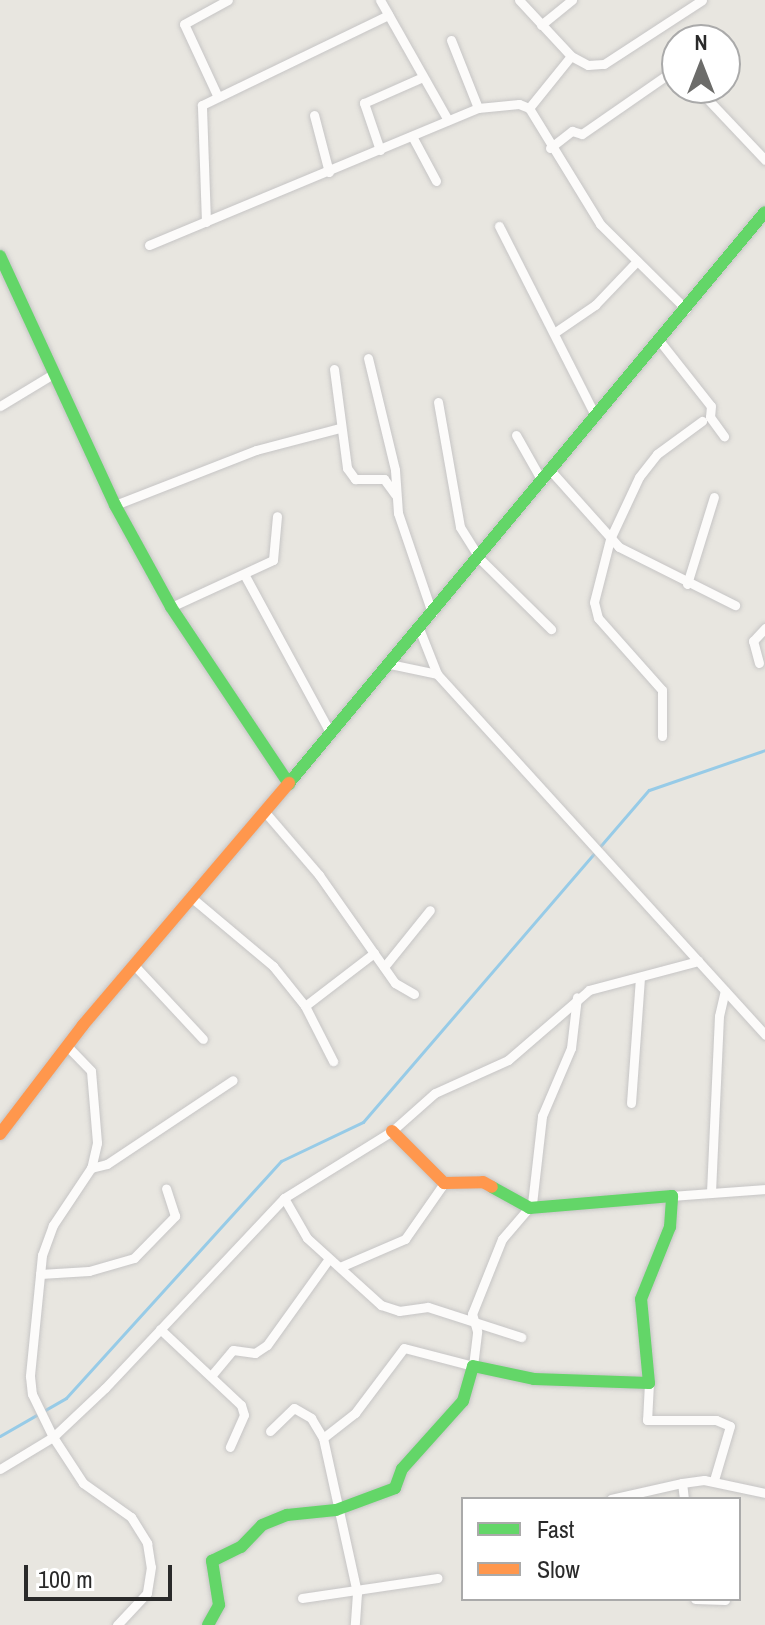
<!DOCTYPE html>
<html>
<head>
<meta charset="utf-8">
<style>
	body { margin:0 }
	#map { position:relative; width:765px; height:1625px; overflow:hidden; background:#e8e6e0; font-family:"Archivo Narrow",sans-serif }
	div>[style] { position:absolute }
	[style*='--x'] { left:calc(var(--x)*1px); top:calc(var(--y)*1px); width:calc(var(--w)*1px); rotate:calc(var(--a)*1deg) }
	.stream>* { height:3px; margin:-1.5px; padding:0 1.5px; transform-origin:1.5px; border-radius:1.5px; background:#97cbe7 }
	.roads { filter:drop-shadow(0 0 2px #c6c5c5) drop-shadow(0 0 2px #c6c5c5) }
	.street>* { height:9px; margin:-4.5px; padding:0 4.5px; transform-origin:4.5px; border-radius:4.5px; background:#fcfbfa }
	.fast>* { height:12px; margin:-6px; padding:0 6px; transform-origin:6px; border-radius:6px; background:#63d668 }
	.slow>* { height:12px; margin:-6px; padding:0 6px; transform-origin:6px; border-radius:6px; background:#ff974d }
	span { translate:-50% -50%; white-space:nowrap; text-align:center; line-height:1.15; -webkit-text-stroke:6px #fff; paint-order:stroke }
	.legend { position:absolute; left:461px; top:1497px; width:280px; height:104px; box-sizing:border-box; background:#fff; border:2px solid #aaa; margin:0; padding:10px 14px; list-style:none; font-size:24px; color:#2a2a2a }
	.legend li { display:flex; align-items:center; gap:16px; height:40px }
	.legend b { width:40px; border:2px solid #aaa }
	.north { position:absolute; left:661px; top:24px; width:80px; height:80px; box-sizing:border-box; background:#fff; border:2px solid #aaa; border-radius:50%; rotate:0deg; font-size:22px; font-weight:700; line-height:32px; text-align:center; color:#2a2a2a }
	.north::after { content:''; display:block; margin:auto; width:28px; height:36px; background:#6c6c6a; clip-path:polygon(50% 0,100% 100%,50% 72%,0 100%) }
	.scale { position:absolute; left:24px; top:1565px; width:148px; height:36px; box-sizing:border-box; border:4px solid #2a2a2a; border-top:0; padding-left:10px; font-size:24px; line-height:28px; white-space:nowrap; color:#2a2a2a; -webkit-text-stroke:6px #fff; paint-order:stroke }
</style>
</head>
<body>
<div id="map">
	<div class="stream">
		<i style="--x:0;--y:1436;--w:76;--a:-29.9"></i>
		<i style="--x:66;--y:1398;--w:320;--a:-47.8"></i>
		<i style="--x:281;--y:1161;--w:91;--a:-25.4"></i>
		<i style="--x:363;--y:1122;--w:438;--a:-49.3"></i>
		<i style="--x:649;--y:790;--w:123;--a:-19"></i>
	</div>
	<div class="roads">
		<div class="street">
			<i style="--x:380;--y:0;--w:138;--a:60.5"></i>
			<i style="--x:519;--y:0;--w:76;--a:47.1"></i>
			<i style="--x:571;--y:56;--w:67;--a:128.9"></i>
			<i style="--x:541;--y:25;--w:40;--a:-39"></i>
			<i style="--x:451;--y:40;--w:73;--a:68.3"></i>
			<i style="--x:571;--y:56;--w:19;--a:28"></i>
			<i style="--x:588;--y:65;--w:16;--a:-4"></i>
			<i style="--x:604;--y:64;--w:117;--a:-33.1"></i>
			<i style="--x:697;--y:88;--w:99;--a:46.6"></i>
			<i style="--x:217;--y:95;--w:78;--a:-114.9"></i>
			<i style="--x:184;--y:24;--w:50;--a:-28.6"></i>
			<i style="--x:314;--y:115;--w:59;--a:75.3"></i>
			<i style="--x:412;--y:136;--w:51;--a:61.9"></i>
			<i style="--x:550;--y:148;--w:28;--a:-38"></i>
			<i style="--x:572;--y:131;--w:10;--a:17"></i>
			<i style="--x:582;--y:134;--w:116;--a:-34.8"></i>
			<i style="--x:380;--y:150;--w:50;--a:-108.8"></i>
			<i style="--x:364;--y:103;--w:64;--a:-23.8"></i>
			<i style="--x:206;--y:222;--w:117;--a:-92"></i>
			<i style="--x:202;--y:105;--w:207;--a:-25.8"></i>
			<i style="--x:499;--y:226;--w:212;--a:63.1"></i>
			<i style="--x:149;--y:245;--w:356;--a:-22.6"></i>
			<i style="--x:478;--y:108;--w:41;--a:-5.6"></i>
			<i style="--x:519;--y:104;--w:11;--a:22"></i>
			<i style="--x:529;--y:108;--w:136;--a:58.5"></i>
			<i style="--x:600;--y:224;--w:121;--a:44.7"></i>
			<i style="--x:554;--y:333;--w:50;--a:-34.3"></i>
			<i style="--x:595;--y:305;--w:61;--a:-46.3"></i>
			<i style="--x:658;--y:339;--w:85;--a:51.7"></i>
			<i style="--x:711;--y:406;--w:11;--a:95"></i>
			<i style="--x:710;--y:417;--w:24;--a:54"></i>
			<i style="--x:368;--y:358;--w:115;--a:76.4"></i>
			<i style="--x:395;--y:470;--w:43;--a:86"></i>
			<i style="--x:398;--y:513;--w:106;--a:71.2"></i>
			<i style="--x:334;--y:369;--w:100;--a:82.5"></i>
			<i style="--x:347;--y:468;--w:14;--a:54"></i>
			<i style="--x:355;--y:479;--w:29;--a:0"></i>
			<i style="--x:384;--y:479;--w:19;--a:54"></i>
			<i style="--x:438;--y:402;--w:127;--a:80"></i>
			<i style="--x:460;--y:527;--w:38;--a:58"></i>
			<i style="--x:480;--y:559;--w:100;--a:44.6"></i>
			<i style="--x:0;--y:406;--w:62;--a:-31.1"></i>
			<i style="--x:516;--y:435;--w:53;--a:60.5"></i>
			<i style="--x:551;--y:471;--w:102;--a:48.2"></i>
			<i style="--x:619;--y:547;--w:130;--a:26.6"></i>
			<i style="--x:115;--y:505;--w:151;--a:-21.3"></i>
			<i style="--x:256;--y:450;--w:87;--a:-14.7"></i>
			<i style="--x:244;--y:574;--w:182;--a:61.5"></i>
			<i style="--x:687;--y:584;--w:91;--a:-72.8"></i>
			<i style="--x:171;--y:607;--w:112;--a:-24.7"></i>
			<i style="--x:273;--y:560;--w:44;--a:-84.8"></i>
			<i style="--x:420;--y:631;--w:46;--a:68.4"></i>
			<i style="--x:437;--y:674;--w:488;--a:47.7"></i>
			<i style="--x:759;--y:663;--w:23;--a:-105"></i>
			<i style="--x:753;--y:641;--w:18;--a:-47"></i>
			<i style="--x:390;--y:664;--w:48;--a:12"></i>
			<i style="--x:662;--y:736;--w:46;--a:-90"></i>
			<i style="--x:662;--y:690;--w:96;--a:-131.6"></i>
			<i style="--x:598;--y:618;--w:16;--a:-104"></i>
			<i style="--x:594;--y:602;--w:65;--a:-75.7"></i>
			<i style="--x:610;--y:539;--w:68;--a:-64.9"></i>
			<i style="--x:639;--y:477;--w:29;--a:-52"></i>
			<i style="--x:657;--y:454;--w:56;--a:-36.3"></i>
			<i style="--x:265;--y:812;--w:83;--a:49.4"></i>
			<i style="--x:319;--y:875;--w:132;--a:54.9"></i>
			<i style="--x:395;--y:983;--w:22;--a:30"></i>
			<i style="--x:192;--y:898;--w:106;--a:40"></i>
			<i style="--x:273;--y:966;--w:51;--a:51.3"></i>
			<i style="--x:305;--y:1006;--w:87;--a:-37.5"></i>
			<i style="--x:134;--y:965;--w:101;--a:47"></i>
			<i style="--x:384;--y:967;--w:73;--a:-51.1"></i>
			<i style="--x:305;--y:1006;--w:62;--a:63"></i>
			<i style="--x:68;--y:1047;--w:33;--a:46"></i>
			<i style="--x:91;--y:1071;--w:72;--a:85.2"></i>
			<i style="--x:97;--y:1143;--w:26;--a:103"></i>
			<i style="--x:91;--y:1168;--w:69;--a:123.7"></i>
			<i style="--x:53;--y:1225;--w:32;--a:110"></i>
			<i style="--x:42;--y:1255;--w:122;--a:95.7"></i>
			<i style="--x:30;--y:1376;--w:18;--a:84"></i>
			<i style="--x:32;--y:1394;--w:48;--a:64"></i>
			<i style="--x:53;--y:1437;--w:55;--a:56.9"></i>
			<i style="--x:83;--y:1483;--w:59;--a:35.3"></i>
			<i style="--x:131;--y:1517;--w:31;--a:58"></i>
			<i style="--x:147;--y:1543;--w:24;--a:81"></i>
			<i style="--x:151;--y:1567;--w:26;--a:99"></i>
			<i style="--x:147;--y:1593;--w:44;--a:133.2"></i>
			<i style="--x:631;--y:1103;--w:126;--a:-85.9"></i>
			<i style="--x:91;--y:1168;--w:16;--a:-14"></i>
			<i style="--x:107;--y:1164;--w:151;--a:-33.7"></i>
			<i style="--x:711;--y:1192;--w:176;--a:-87.4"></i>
			<i style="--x:719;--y:1016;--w:26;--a:-77"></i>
			<i style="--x:672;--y:1196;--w:93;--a:-4.3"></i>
			<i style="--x:284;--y:1198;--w:46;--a:60.1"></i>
			<i style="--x:307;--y:1238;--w:100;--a:42.2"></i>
			<i style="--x:381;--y:1305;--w:19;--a:18"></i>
			<i style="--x:399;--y:1311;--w:29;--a:-8"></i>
			<i style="--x:428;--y:1307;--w:98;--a:17.9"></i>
			<i style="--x:340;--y:1267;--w:71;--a:-23.3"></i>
			<i style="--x:405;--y:1239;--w:68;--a:-55.1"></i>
			<i style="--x:40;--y:1274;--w:49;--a:-3.5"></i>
			<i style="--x:89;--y:1271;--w:47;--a:-16.1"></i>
			<i style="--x:134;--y:1258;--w:59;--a:-45.7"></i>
			<i style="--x:175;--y:1216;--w:29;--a:-108"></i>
			<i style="--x:160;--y:1329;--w:111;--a:43.2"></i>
			<i style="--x:241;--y:1405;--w:10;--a:73"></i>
			<i style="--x:244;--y:1415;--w:35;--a:114"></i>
			<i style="--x:211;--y:1376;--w:34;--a:-50"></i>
			<i style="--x:233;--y:1350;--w:22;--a:8"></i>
			<i style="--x:255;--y:1353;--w:14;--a:-34"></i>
			<i style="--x:267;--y:1345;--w:105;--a:-54.3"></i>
			<i style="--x:649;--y:1383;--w:37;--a:93"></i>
			<i style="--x:647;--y:1420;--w:69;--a:0"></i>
			<i style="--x:716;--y:1420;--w:15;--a:23"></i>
			<i style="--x:730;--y:1426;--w:56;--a:106.5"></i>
			<i style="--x:270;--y:1431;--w:33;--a:-44"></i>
			<i style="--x:294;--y:1408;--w:20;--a:30"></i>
			<i style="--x:311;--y:1418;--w:23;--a:59"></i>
			<i style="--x:323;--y:1438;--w:159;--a:77.6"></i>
			<i style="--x:357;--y:1593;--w:32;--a:94"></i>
			<i style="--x:323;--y:1438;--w:41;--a:-38"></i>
			<i style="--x:355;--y:1413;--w:81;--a:-53"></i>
			<i style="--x:404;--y:1348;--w:71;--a:14.6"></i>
			<i style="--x:473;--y:1366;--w:35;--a:-83"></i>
			<i style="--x:477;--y:1331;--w:18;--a:-106"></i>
			<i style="--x:472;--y:1314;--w:81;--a:-68.2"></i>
			<i style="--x:502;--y:1239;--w:46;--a:-49.4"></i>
			<i style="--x:532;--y:1204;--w:89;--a:-83.5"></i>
			<i style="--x:542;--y:1116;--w:74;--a:-66.9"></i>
			<i style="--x:571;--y:1048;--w:51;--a:-83.3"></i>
			<i style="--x:0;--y:1469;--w:62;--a:-31.1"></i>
			<i style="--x:53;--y:1437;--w:71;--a:-43.3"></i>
			<i style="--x:105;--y:1388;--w:261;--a:-46.7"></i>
			<i style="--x:284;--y:1198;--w:127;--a:-31.8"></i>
			<i style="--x:392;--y:1131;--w:57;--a:-41.5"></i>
			<i style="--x:435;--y:1093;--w:80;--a:-24.3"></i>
			<i style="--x:508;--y:1060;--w:107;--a:-40.8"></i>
			<i style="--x:589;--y:990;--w:113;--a:-14.9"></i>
			<i style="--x:611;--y:1499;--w:73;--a:-12.7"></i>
			<i style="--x:684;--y:1499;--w:16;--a:-97"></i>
			<i style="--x:682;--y:1483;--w:22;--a:-8"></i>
			<i style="--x:704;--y:1480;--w:62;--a:12"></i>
			<i style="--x:302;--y:1598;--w:137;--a:-8.4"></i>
			<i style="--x:695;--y:1599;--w:30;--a:2"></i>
		</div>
		<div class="fast">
			<i style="--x:0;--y:256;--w:274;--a:65.2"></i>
			<i style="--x:115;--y:505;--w:116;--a:61.2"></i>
			<i style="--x:171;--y:607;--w:213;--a:56.3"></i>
			<i style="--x:289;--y:783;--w:743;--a:-50.18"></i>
			<i style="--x:208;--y:1625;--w:23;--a:-61"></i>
			<i style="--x:219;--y:1605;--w:45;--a:-99"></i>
			<i style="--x:212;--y:1561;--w:32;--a:-26"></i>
			<i style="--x:241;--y:1547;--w:30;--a:-46"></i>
			<i style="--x:262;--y:1525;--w:27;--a:-22"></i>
			<i style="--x:287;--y:1515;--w:49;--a:-5.8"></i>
			<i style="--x:336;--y:1510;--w:63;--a:-20.4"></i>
			<i style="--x:395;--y:1488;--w:20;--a:-70"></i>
			<i style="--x:402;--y:1469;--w:91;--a:-48.1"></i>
			<i style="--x:463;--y:1401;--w:36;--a:-74"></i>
			<i style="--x:473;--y:1366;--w:62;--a:12"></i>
			<i style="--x:534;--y:1379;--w:115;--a:2"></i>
			<i style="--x:649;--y:1383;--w:84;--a:-95.4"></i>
			<i style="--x:641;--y:1299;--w:78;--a:-68.1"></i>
			<i style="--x:670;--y:1227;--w:31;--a:-86"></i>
			<i style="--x:672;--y:1196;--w:143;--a:175.2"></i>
			<i style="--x:530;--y:1208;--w:43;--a:-151.1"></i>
		</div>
		<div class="slow">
			<i style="--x:392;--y:1131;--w:74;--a:45"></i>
			<i style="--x:444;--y:1183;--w:39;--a:-1"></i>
			<i style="--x:483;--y:1182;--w:10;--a:29"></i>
			<i style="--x:0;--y:1134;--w:137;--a:-52.7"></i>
			<i style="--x:83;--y:1025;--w:318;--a:-49.6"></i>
		</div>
	</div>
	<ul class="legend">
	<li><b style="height:10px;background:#63d668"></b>Fast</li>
	<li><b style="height:10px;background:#ff974d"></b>Slow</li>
	</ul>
	<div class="north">N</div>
	<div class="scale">100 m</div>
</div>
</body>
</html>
